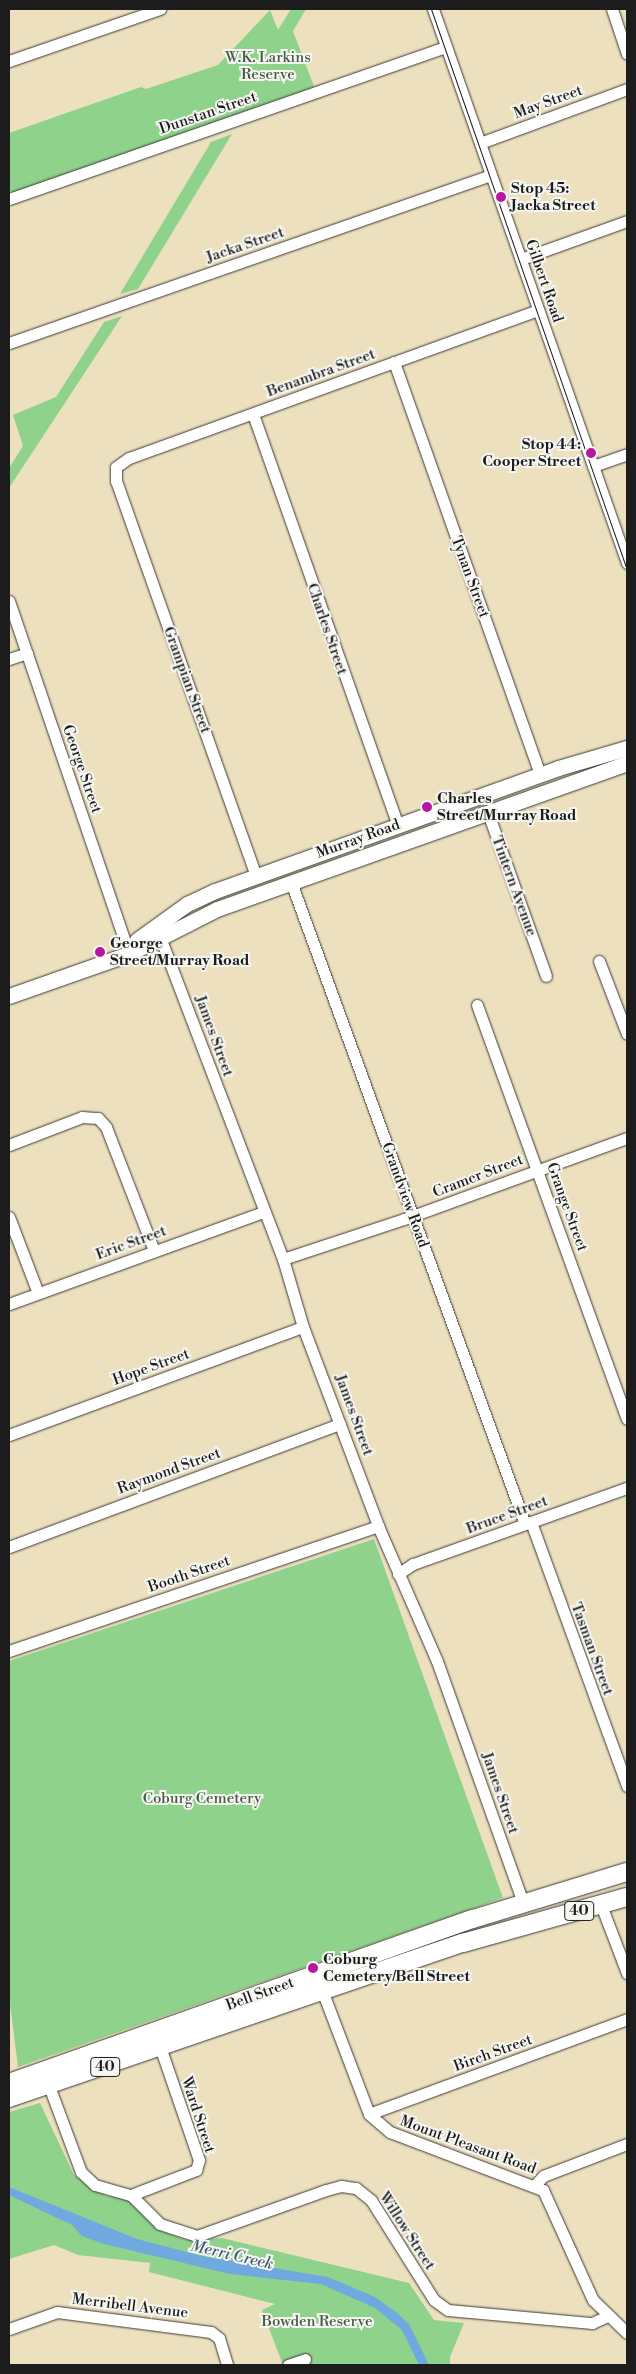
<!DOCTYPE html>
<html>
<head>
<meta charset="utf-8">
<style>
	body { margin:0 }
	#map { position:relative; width:636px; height:2374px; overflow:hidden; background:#ece0bf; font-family:"Libre Bodoni",serif }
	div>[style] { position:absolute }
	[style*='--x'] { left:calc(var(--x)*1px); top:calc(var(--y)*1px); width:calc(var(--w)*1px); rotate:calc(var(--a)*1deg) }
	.green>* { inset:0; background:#8ed28b }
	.water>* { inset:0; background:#6fa9df }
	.roads { filter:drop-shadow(0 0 1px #3b3934) drop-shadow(0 0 1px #3b3934) }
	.minor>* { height:11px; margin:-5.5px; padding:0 5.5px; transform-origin:5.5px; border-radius:5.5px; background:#fff }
	.major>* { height:15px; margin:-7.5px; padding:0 7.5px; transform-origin:7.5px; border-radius:7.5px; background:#fff }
	.highway>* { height:18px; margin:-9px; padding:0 9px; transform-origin:9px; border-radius:9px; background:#fff }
	.tram>* { height:1px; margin:-0.5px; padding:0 0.5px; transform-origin:0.5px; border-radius:0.5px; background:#1c1c1c }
	.dots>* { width:14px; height:14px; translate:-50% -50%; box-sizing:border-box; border:2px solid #f6f6f2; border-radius:50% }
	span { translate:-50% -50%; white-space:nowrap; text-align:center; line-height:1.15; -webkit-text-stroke:4px #f6f6f2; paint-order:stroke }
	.shield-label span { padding:1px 4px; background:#f6f6f2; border:1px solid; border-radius:4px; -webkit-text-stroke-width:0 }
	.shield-label { font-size:14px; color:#1c1c1c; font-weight:700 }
	.park-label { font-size:15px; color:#445c43 }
	.street-label { font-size:15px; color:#1c1c1c }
	.poi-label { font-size:15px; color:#1c1c1c; font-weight:700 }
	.left { translate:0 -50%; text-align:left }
	.right { translate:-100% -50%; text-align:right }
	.water-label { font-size:16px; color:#415b74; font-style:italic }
	.frame { position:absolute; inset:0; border:10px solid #1c1c1c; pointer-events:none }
</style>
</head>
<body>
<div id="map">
	<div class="green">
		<i style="clip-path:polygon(291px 9px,306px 9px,293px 31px,315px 89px,14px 193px,9px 190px,9px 133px,141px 87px,146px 89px,218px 65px,270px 10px,278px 30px)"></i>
		<i style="clip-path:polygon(232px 134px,138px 289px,120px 294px,211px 142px)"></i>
		<i style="clip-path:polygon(122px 316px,9px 488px,9px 468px,23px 446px,13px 415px,56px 397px,104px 322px)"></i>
		<i style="clip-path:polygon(374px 1539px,503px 1898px,18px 2067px,9px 1996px,9px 1661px)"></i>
		<i style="clip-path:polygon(40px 2103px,74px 2175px,106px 2196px,127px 2198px,161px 2231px,186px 2240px,222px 2238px,409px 2283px,434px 2320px,464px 2323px,450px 2357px,450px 2365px,283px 2365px,262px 2310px,275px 2304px,149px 2272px,150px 2263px,78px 2255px,54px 2245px,9px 2259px,9px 2112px)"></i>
	</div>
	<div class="water">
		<i style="clip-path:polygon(9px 2187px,137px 2239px,202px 2256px,328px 2277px,375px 2297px,397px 2313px,409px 2324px,429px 2365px,419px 2365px,402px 2330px,375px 2308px,321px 2284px,230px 2274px,104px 2244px,82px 2236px,72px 2225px,9px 2195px)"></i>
	</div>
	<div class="roads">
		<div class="minor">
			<i style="--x:433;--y:9;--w:587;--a:70.7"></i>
			<i style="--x:612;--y:9;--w:47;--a:71.6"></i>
			<i style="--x:9;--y:61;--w:160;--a:-19"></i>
			<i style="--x:480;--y:143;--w:157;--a:-20.2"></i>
			<i style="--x:9;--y:199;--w:463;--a:-19.2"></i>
			<i style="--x:521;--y:259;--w:113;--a:-19.7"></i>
			<i style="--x:9;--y:343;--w:510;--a:-19.22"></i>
			<i style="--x:394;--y:362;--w:437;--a:70.5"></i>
			<i style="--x:253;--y:414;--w:436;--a:70.6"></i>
			<i style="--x:593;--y:466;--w:36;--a:-19"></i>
			<i style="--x:9;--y:601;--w:366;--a:71.2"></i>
			<i style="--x:9;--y:659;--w:19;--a:-18"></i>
			<i style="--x:488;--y:813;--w:173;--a:70.4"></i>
			<i style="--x:256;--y:876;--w:419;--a:-109.5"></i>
			<i style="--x:116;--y:481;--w:14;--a:-90"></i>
			<i style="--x:116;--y:467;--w:16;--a:-35"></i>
			<i style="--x:129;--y:458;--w:435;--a:-19.9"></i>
			<i style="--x:291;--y:882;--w:683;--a:69.97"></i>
			<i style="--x:160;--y:937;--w:345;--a:69.1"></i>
			<i style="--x:283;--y:1259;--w:71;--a:73.6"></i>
			<i style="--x:303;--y:1327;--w:213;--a:69.3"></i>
			<i style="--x:378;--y:1526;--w:147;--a:66.4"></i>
			<i style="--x:437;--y:1661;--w:257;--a:70.4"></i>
			<i style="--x:599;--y:961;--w:78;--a:69"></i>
			<i style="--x:477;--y:1005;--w:440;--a:70.1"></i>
			<i style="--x:9;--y:1145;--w:78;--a:-21"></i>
			<i style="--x:82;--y:1117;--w:16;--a:4"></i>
			<i style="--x:98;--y:1118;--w:12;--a:48"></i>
			<i style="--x:106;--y:1127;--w:133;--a:68.8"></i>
			<i style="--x:9;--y:1217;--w:81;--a:69.1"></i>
			<i style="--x:283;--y:1259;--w:127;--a:-18.3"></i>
			<i style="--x:404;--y:1219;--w:237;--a:-20"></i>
			<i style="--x:9;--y:1304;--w:270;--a:-19.9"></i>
			<i style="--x:9;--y:1435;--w:313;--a:-20.2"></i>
			<i style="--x:531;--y:1522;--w:281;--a:70"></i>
			<i style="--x:9;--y:1547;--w:353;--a:-20.4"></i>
			<i style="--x:398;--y:1574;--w:18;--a:-34"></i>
			<i style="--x:413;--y:1564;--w:227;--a:-19.6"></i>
			<i style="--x:9;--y:1651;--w:390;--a:-18.7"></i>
			<i style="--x:601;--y:1905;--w:73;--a:69.1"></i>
			<i style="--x:320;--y:1985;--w:138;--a:69.2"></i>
			<i style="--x:369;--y:2114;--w:28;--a:41"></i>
			<i style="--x:390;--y:2132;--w:164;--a:20.8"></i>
			<i style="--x:543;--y:2190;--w:121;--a:65.6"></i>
			<i style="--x:593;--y:2300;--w:47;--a:44.1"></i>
			<i style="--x:49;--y:2086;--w:92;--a:69.6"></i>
			<i style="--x:81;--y:2172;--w:19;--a:43"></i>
			<i style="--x:95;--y:2185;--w:37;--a:16"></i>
			<i style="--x:369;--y:2114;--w:275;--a:-20.2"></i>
			<i style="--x:535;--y:2185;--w:12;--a:-48"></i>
			<i style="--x:543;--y:2176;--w:90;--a:-20.9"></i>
			<i style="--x:131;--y:2195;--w:41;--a:45"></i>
			<i style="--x:160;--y:2224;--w:39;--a:18"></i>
			<i style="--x:197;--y:2236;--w:137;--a:-19.6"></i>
			<i style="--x:326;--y:2190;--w:16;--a:-15"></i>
			<i style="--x:341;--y:2186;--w:15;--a:8"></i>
			<i style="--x:356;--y:2188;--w:19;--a:39"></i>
			<i style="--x:371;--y:2200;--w:118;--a:57.8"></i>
			<i style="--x:434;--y:2300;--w:17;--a:36"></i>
			<i style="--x:448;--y:2310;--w:145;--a:5.2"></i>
			<i style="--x:592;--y:2323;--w:17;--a:-24"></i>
			<i style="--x:131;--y:2195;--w:70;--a:-21"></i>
			<i style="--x:196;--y:2170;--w:10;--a:-73"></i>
			<i style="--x:199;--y:2160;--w:126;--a:-109"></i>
			<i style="--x:9;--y:2329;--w:51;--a:-19.5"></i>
			<i style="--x:57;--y:2312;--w:155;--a:7.4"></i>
			<i style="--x:211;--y:2332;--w:10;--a:37"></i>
			<i style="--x:219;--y:2338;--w:28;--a:73"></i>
			<i style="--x:288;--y:2365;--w:18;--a:-19"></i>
		</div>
		<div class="major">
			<i style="--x:137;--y:940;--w:62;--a:-35.8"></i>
			<i style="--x:187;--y:904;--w:31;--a:-25"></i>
			<i style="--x:215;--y:891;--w:364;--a:-19.7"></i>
			<i style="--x:558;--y:768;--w:72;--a:-16.2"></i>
			<i style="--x:9;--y:996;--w:126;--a:-19.4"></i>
			<i style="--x:128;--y:954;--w:100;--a:-26.8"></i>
			<i style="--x:217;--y:909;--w:435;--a:-19.6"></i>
		</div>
		<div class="highway">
			<i style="--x:9;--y:2083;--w:492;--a:-19.5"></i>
			<i style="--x:473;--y:1919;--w:161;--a:-17"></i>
			<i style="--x:9;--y:2098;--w:480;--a:-18.9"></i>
			<i style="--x:463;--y:1943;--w:170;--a:-15.7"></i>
		</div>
	</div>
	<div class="tram">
		<i style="--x:431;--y:9;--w:594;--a:70.74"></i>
	</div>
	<div class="dots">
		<i style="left:501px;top:197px;background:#b5179e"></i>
		<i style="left:591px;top:453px;background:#b5179e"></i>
		<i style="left:427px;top:807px;background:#b5179e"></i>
		<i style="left:100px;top:952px;background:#b5179e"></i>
		<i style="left:313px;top:1968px;background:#b5179e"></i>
	</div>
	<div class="shield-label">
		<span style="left:579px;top:1911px">40</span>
		<span style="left:105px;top:2067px">40</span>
	</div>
	<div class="park-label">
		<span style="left:268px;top:66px">W.K. Larkins<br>Reserve</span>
		<span style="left:202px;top:1799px">Coburg Cemetery</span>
		<span style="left:317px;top:2322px">Bowden Reserve</span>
	</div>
	<div class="street-label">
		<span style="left:548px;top:102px;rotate:-20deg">May Street</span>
		<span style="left:208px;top:113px;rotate:-19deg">Dunstan Street</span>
		<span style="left:245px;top:245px;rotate:-19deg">Jacka Street</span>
		<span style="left:544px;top:281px;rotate:71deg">Gilbert Road</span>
		<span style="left:321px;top:373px;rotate:-20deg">Benambra Street</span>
		<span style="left:470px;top:577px;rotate:70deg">Tynan Street</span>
		<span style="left:327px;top:629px;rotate:71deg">Charles Street</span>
		<span style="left:187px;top:680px;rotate:70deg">Grampian Street</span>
		<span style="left:82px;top:769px;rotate:71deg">George Street</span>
		<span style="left:358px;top:839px;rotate:-20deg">Murray Road</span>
		<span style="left:514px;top:886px;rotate:70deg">Tintern Avenue</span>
		<span style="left:214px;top:1036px;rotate:70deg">James Street</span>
		<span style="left:478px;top:1176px;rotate:-21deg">Cramer Street</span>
		<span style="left:405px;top:1195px;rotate:70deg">Grandview Road</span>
		<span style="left:567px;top:1207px;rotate:70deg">Grange Street</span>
		<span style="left:131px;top:1243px;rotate:-20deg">Eric Street</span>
		<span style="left:151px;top:1367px;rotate:-20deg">Hope Street</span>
		<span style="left:354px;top:1415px;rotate:70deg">James Street</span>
		<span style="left:169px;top:1471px;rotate:-20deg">Raymond Street</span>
		<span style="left:507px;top:1515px;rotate:-20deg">Bruce Street</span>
		<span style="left:189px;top:1574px;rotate:-19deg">Booth Street</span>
		<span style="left:592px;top:1649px;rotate:70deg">Tasman Street</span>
		<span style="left:500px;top:1793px;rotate:71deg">James Street</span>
		<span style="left:260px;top:1994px;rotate:-20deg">Bell Street</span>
		<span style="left:493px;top:2053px;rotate:-20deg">Birch Street</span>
		<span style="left:198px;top:2115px;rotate:72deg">Ward Street</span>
		<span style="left:468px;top:2145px;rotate:20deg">Mount Pleasant Road</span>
		<span style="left:407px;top:2231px;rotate:57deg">Willow Street</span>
		<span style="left:130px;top:2306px;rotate:7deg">Merribell Avenue</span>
	</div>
	<div class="poi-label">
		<span class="left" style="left:511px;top:197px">Stop 45:<br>Jacka Street</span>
		<span class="right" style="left:581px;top:453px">Stop 44:<br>Cooper Street</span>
		<span class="left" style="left:437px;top:807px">Charles<br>Street/Murray Road</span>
		<span class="left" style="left:110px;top:952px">George<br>Street/Murray Road</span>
		<span class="left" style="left:323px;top:1968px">Coburg<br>Cemetery/Bell Street</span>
	</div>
	<div class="water-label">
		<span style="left:232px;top:2255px;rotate:13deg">Merri Creek</span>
	</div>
	<div class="frame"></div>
</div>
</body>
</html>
